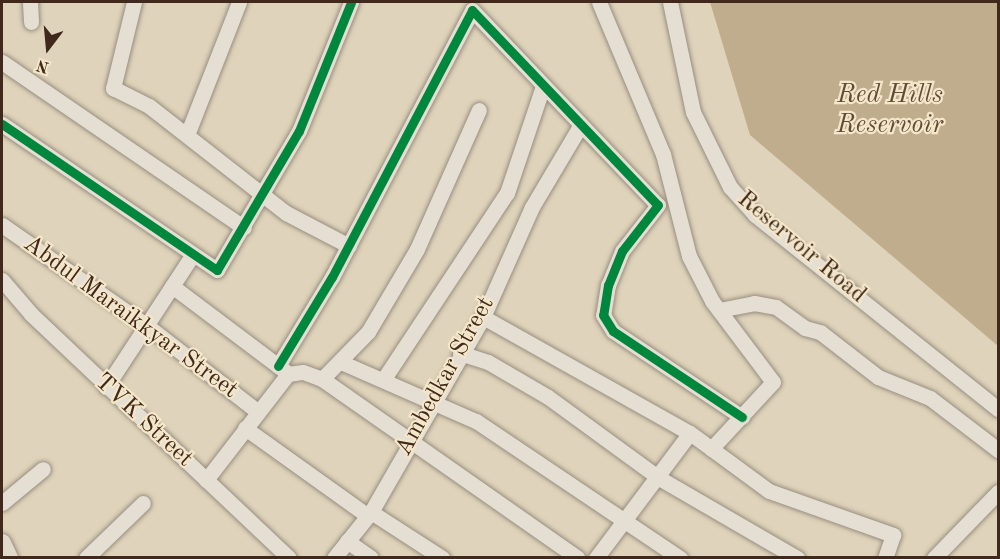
<!DOCTYPE html>
<html>
<head>
<meta charset="utf-8">
<style>
	body { margin:0 }
	#map { position:relative; width:1000px; height:559px; overflow:hidden; background:#dfd3bb; font-family:"Old Standard TT",serif }
	div>[style] { position:absolute }
	[style*='--x'] { left:calc(var(--x)*1px); top:calc(var(--y)*1px); width:calc(var(--w)*1px); rotate:calc(var(--a)*1deg) }
	.water>* { inset:0; background:#c0ad8e }
	.roads { filter:drop-shadow(0 0 2px #988e7f) drop-shadow(0 0 2px #988e7f) }
	.minor>* { height:15px; margin:-7.5px; padding:0 7.5px; transform-origin:7.5px; border-radius:7.5px; background:#e5dfd3 }
	.major>* { height:18px; margin:-9px; padding:0 9px; transform-origin:9px; border-radius:9px; background:#e1dacb }
	.cycleway>* { height:9px; margin:-4.5px; padding:0 4.5px; transform-origin:4.5px; border-radius:4.5px; background:#00873e }
	span { translate:-50% -50%; white-space:nowrap; text-align:center; line-height:1.15; -webkit-text-stroke:4.5px #f4e6c9; paint-order:stroke }
	.street-label { font-size:24px; color:#40291c }
	.water-label { font-size:26px; color:#624c38; font-style:italic }
	.frame { position:absolute; inset:0; border:3px solid #40291c; pointer-events:none }
	.north { position:absolute; left:18px; top:18px; width:60px; height:60px; -webkit-text-stroke:4px #f4e6c9; paint-order:stroke; rotate:196deg; font-size:16px; font-weight:700; line-height:24px; text-align:center; color:#40291c }
	.north::after { content:''; display:block; margin:auto; width:21px; height:27px; background:#40291c; clip-path:polygon(50% 0,100% 100%,50% 72%,0 100%) }
</style>
</head>
<body>
<div id="map">
	<div class="water">
		<i style="clip-path:polygon(710px 2px,998px 2px,998px 346px,750px 135px)"></i>
	</div>
	<div class="roads">
		<div class="minor">
			<i style="--x:30;--y:2;--w:20;--a:87"></i>
			<i style="--x:134;--y:2;--w:89;--a:103.7"></i>
			<i style="--x:113;--y:88;--w:40;--a:26.6"></i>
			<i style="--x:149;--y:106;--w:174;--a:38"></i>
			<i style="--x:286;--y:213;--w:71;--a:27.6"></i>
			<i style="--x:599;--y:2;--w:165;--a:67.2"></i>
			<i style="--x:663;--y:154;--w:105;--a:75.7"></i>
			<i style="--x:689;--y:256;--w:51;--a:62.9"></i>
			<i style="--x:712;--y:301;--w:101;--a:53"></i>
			<i style="--x:773;--y:382;--w:91;--a:132.8"></i>
			<i style="--x:670;--y:2;--w:112;--a:78.2"></i>
			<i style="--x:693;--y:112;--w:84;--a:63.7"></i>
			<i style="--x:730;--y:187;--w:38;--a:48"></i>
			<i style="--x:755;--y:215;--w:311;--a:38.6"></i>
			<i style="--x:2;--y:62;--w:293;--a:34.4"></i>
			<i style="--x:2;--y:124;--w:260;--a:34.2"></i>
			<i style="--x:217;--y:270;--w:161;--a:-59.5"></i>
			<i style="--x:299;--y:131;--w:139;--a:-68"></i>
			<i style="--x:187;--y:135;--w:143;--a:-68.6"></i>
			<i style="--x:2;--y:225;--w:175;--a:34.8"></i>
			<i style="--x:146;--y:325;--w:142;--a:37.8"></i>
			<i style="--x:2;--y:280;--w:45;--a:49.5"></i>
			<i style="--x:31;--y:314;--w:355;--a:43.4"></i>
			<i style="--x:172;--y:286;--w:143;--a:37"></i>
			<i style="--x:719;--y:310;--w:36;--a:-11"></i>
			<i style="--x:754;--y:303;--w:22;--a:10"></i>
			<i style="--x:776;--y:307;--w:36;--a:36"></i>
			<i style="--x:805;--y:328;--w:16;--a:15"></i>
			<i style="--x:820;--y:332;--w:73;--a:37.8"></i>
			<i style="--x:878;--y:377;--w:56;--a:22"></i>
			<i style="--x:930;--y:398;--w:86;--a:37.4"></i>
			<i style="--x:483;--y:317;--w:237;--a:29.3"></i>
			<i style="--x:690;--y:433;--w:98;--a:36.3"></i>
			<i style="--x:769;--y:491;--w:132;--a:19.5"></i>
			<i style="--x:893;--y:535;--w:24;--a:109"></i>
			<i style="--x:460;--y:353;--w:29;--a:18"></i>
			<i style="--x:488;--y:362;--w:69;--a:30.3"></i>
			<i style="--x:548;--y:397;--w:137;--a:36.1"></i>
			<i style="--x:659;--y:478;--w:160;--a:30.1"></i>
			<i style="--x:343;--y:363;--w:145;--a:23.6"></i>
			<i style="--x:476;--y:421;--w:246;--a:33.9"></i>
			<i style="--x:278;--y:366;--w:104;--a:-58.8"></i>
			<i style="--x:332;--y:277;--w:301;--a:-62.3"></i>
			<i style="--x:472;--y:10;--w:269;--a:46.4"></i>
			<i style="--x:658;--y:205;--w:58;--a:128"></i>
			<i style="--x:622;--y:251;--w:37;--a:112"></i>
			<i style="--x:608;--y:285;--w:30;--a:99"></i>
			<i style="--x:603;--y:315;--w:19;--a:58"></i>
			<i style="--x:613;--y:331;--w:155;--a:33.7"></i>
			<i style="--x:385;--y:377;--w:221;--a:-56.5"></i>
			<i style="--x:507;--y:193;--w:113;--a:-71.4"></i>
			<i style="--x:322;--y:379;--w:66;--a:-45.6"></i>
			<i style="--x:368;--y:332;--w:96;--a:-59.4"></i>
			<i style="--x:417;--y:249;--w:152;--a:-66"></i>
			<i style="--x:106;--y:387;--w:155;--a:-56.8"></i>
			<i style="--x:245;--y:428;--w:151;--a:35.6"></i>
			<i style="--x:206;--y:480;--w:134;--a:-52.3"></i>
			<i style="--x:288;--y:374;--w:15;--a:-8"></i>
			<i style="--x:303;--y:372;--w:20;--a:20"></i>
			<i style="--x:322;--y:379;--w:312;--a:35"></i>
			<i style="--x:2;--y:503;--w:53;--a:-39.7"></i>
			<i style="--x:371;--y:512;--w:85;--a:32.9"></i>
			<i style="--x:347;--y:541;--w:29;--a:35"></i>
			<i style="--x:86;--y:558;--w:79;--a:-44"></i>
			<i style="--x:334;--y:558;--w:59;--a:-51.2"></i>
			<i style="--x:371;--y:512;--w:225;--a:-60.1"></i>
			<i style="--x:483;--y:317;--w:120;--a:-66"></i>
			<i style="--x:532;--y:207;--w:94;--a:-59.3"></i>
			<i style="--x:596;--y:558;--w:156;--a:-53.1"></i>
			<i style="--x:934;--y:558;--w:92;--a:-45.9"></i>
		</div>
		<div class="major">
			<i style="--x:2;--y:543;--w:17;--a:65"></i>
		</div>
	</div>
	<div class="cycleway">
		<i style="--x:2;--y:124;--w:260;--a:34.2"></i>
		<i style="--x:217;--y:270;--w:161;--a:-59.5"></i>
		<i style="--x:299;--y:131;--w:139;--a:-68"></i>
		<i style="--x:278;--y:366;--w:104;--a:-58.8"></i>
		<i style="--x:332;--y:277;--w:301;--a:-62.3"></i>
		<i style="--x:472;--y:10;--w:269;--a:46.4"></i>
		<i style="--x:658;--y:205;--w:58;--a:128"></i>
		<i style="--x:622;--y:251;--w:37;--a:112"></i>
		<i style="--x:608;--y:285;--w:30;--a:99"></i>
		<i style="--x:603;--y:315;--w:19;--a:58"></i>
		<i style="--x:613;--y:331;--w:155;--a:33.7"></i>
	</div>
	<div class="street-label">
		<span style="left:801px;top:248px;rotate:40deg">Reservoir Road</span>
		<span style="left:130px;top:318px;rotate:36deg">Abdul Maraikkyar Street</span>
		<span style="left:446px;top:377px;rotate:-61deg">Ambedkar Street</span>
		<span style="left:143px;top:421px;rotate:43deg">TVK Street</span>
	</div>
	<div class="water-label">
		<span style="left:890px;top:111px">Red Hills<br>Reservoir</span>
	</div>
	<div class="frame"></div>
	<div class="north">N</div>
</div>
</body>
</html>
